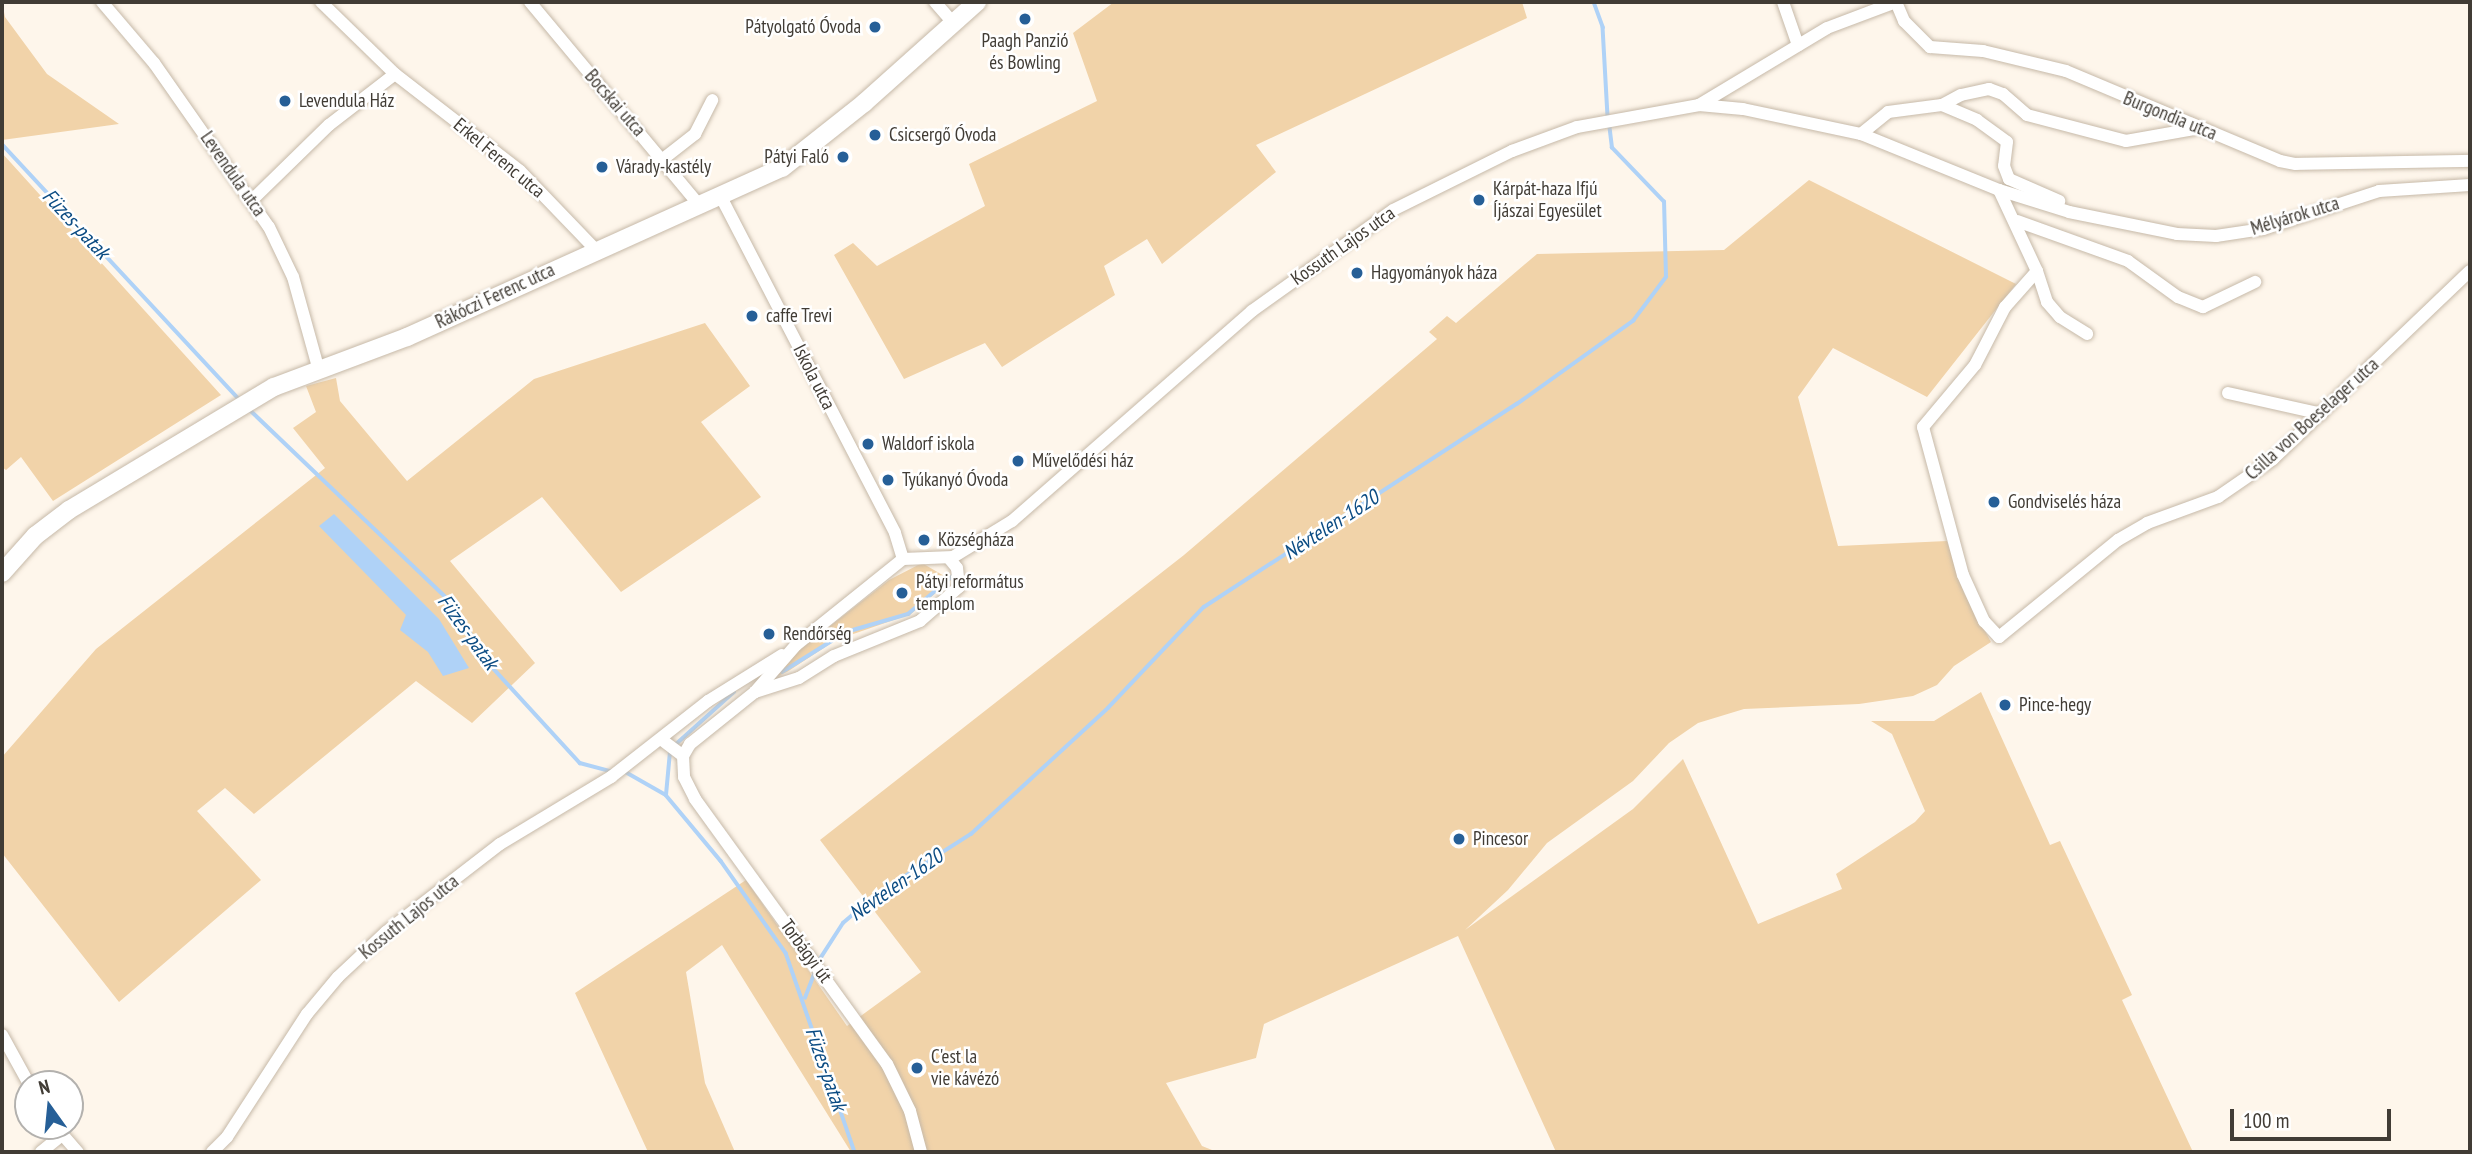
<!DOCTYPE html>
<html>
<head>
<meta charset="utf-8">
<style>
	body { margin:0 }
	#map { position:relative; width:2472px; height:1154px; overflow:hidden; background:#fef6eb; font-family:"PT Sans Narrow",sans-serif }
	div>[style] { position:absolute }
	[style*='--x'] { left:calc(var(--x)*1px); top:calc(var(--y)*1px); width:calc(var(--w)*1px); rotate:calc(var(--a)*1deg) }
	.green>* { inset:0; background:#f1d3a9 }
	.water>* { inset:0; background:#afd2f7 }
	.stream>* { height:3.5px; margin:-1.75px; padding:0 1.75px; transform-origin:1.75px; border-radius:1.75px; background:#afd2f7 }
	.roads { filter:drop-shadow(0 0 2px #c6b9a8) drop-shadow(0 0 2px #c6b9a8) }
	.street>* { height:12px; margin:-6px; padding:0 6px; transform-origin:6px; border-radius:6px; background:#fff }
	.secondary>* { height:18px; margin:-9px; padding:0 9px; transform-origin:9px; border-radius:9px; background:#fff }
	.dots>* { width:19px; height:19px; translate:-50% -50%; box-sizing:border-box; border:4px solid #fff; border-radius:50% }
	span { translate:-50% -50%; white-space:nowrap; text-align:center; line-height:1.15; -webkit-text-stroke:5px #fff; paint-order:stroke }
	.poi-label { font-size:19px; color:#413c35 }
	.right { translate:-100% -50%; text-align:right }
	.left { translate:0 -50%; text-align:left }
	.street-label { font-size:19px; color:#413c35 }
	.water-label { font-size:21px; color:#0c4c83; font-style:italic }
	.frame { position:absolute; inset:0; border:4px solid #413c35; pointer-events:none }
	.north { position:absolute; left:14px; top:1070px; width:70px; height:70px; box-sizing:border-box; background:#fff; border:2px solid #b3b1ae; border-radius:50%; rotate:345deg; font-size:19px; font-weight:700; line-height:28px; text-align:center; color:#413c35 }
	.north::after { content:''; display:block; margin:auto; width:24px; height:32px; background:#265f97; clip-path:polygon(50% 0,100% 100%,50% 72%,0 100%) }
	.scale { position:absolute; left:2230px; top:1109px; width:161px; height:32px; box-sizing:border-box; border:4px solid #413c35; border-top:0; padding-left:9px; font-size:21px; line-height:24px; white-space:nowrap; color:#413c35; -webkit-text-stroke:5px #fff; paint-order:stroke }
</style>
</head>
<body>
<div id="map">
	<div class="green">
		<i style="clip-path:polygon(2px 2px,5px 17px,47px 74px,119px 124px,2px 140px)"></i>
		<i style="clip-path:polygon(1114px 2px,1522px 2px,1527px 18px,1256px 145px,1276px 172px,1162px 264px,1147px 239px,1104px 266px,1115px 295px,1002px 367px,985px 343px,904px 379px,834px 255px,853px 243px,877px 266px,985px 206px,969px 164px,1097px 101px,1073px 33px)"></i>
		<i style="clip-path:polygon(2px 153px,221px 395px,53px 501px,21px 457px,6px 470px,2px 467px)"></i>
		<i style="clip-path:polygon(1809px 180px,2016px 284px,1927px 397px,1833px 348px,1798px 397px,1838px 546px,1947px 541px,1964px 593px,1991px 642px,1954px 666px,1937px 685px,1913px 696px,1859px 704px,1744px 709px,1698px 723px,1669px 743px,1633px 781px,1547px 843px,1508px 890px,1465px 930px,1633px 809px,1683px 759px,1758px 924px,1842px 889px,1836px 874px,1915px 822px,1925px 811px,1892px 734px,1871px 721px,1934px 721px,1981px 692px,2050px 845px,2060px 841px,2132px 995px,2122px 1000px,2193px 1152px,1556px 1152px,1458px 936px,1264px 1024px,1256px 1058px,1166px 1083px,1202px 1146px,1217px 1152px,851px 1152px,722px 945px,686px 972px,705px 1083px,735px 1152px,648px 1152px,575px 993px,746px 880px,847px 1026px,921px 972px,820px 840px,1184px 555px,1437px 339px,1429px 332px,1447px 316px,1456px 323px,1537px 254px,1724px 250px)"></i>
		<i style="clip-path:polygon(705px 323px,750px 386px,701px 422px,761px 497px,621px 592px,542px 497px,450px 561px,535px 663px,472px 723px,416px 681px,254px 814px,225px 788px,197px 811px,261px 880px,119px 1002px,2px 853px,2px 757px,96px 649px,325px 468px,293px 428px,316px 412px,306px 386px,336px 378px,340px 401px,407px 481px,534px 379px)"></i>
		<i style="clip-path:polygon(922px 563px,951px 580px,911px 614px,836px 640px,787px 672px,772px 678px,769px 674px,889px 580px)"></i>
	</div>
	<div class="water">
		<i style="clip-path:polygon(334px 514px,439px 619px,469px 668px,443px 676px,428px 652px,400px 630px,406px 615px,319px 526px)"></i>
	</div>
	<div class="stream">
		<i style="--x:1594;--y:2;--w:27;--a:70"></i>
		<i style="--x:1603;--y:27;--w:90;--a:86.8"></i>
		<i style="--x:2;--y:144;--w:351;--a:47.1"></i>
		<i style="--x:249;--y:409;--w:275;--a:43.7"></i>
		<i style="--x:448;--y:599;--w:82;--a:56.9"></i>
		<i style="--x:493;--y:668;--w:129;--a:47.5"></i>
		<i style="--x:580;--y:763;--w:34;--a:15"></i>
		<i style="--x:782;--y:672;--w:75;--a:-32"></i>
		<i style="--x:846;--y:632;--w:65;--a:-16.2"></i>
		<i style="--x:908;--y:614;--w:60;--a:-40.3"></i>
		<i style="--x:675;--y:745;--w:79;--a:-41.9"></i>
		<i style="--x:624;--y:771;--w:48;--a:29.7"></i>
		<i style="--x:666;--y:795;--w:86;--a:50.2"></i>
		<i style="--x:721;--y:861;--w:113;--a:54.8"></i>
		<i style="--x:786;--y:953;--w:211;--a:70.9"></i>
		<i style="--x:666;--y:795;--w:43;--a:-84.7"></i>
		<i style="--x:818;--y:962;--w:46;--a:-57.3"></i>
		<i style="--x:843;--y:923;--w:45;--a:-40.5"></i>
		<i style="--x:877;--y:894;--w:112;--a:-32.6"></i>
		<i style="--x:971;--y:834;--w:186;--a:-42.6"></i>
		<i style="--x:1108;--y:708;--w:139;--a:-46.5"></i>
		<i style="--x:1204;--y:607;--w:373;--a:-33"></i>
		<i style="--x:1517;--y:404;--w:143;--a:-35.6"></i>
		<i style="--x:1633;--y:321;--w:55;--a:-53.1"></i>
		<i style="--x:1666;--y:277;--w:75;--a:-91.5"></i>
		<i style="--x:1664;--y:202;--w:75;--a:-133.9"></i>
		<i style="--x:1612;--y:148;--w:24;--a:-97"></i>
		<i style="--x:805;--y:998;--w:30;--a:-69"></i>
	</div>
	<div class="roads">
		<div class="street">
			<i style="--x:102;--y:2;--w:80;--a:49.6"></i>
			<i style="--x:154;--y:63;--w:200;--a:55"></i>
			<i style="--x:269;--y:227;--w:55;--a:64.4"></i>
			<i style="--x:293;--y:277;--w:98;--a:74.5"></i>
			<i style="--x:321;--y:2;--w:103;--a:44.2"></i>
			<i style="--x:395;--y:74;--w:158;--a:37.8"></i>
			<i style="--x:520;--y:171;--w:108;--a:46.1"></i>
			<i style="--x:530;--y:2;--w:266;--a:50.2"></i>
			<i style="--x:935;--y:2;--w:28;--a:49"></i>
			<i style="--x:1783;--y:2;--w:46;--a:70.8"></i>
			<i style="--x:1896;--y:2;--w:21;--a:67"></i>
			<i style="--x:1904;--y:21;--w:37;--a:45"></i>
			<i style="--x:1930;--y:47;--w:53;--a:4.3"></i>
			<i style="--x:1983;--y:51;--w:85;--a:13.5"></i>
			<i style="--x:2066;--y:71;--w:232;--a:22.8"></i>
			<i style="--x:2280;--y:161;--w:16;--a:11"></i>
			<i style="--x:2296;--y:164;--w:174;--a:-1"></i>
			<i style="--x:1699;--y:105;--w:44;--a:5.2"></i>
			<i style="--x:1743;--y:109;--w:121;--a:12"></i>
			<i style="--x:1861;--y:134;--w:149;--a:22.1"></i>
			<i style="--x:1999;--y:190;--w:73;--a:17.4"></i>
			<i style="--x:2069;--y:212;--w:110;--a:11.5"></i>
			<i style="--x:2177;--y:234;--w:39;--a:3"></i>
			<i style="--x:2216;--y:236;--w:48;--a:-8.5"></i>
			<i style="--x:2263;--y:229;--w:122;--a:-18.1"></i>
			<i style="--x:2379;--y:191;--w:91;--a:-3.8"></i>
			<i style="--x:1942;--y:105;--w:21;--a:-28"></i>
			<i style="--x:1961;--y:95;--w:29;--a:-12"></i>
			<i style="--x:1989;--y:89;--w:15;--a:20"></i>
			<i style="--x:2003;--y:94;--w:32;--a:41"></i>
			<i style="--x:2027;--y:115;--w:102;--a:14.7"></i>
			<i style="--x:2126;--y:141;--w:69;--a:-10"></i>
			<i style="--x:1861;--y:134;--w:35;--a:-39"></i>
			<i style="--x:1888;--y:112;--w:54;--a:-7.4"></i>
			<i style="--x:1942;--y:105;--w:38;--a:23"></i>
			<i style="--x:1977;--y:120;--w:37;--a:36"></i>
			<i style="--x:2007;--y:142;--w:24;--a:97"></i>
			<i style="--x:2004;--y:166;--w:14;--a:69"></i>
			<i style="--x:2009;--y:179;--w:55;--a:23.7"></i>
			<i style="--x:663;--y:159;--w:41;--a:-38"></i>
			<i style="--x:695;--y:134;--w:38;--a:-63"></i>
			<i style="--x:1999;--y:190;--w:89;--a:64.9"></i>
			<i style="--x:2037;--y:271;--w:48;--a:131.6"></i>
			<i style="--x:2005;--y:307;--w:65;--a:117.3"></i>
			<i style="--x:1975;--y:365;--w:81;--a:130"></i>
			<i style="--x:1923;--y:427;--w:153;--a:74.9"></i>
			<i style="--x:1963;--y:575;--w:51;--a:65.5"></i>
			<i style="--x:1984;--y:621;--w:22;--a:47"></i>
			<i style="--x:1999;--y:637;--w:154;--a:-39.2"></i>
			<i style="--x:2118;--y:540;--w:34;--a:-30"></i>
			<i style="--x:2147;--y:523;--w:76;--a:-20.1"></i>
			<i style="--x:2218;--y:497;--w:67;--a:-34.6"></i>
			<i style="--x:2273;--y:459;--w:272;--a:-43.7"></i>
			<i style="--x:721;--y:197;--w:378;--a:62.6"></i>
			<i style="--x:895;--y:533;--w:27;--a:73"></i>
			<i style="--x:251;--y:201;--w:109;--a:-44.3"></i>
			<i style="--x:329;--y:125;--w:83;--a:-37.7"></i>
			<i style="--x:2017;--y:221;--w:118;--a:19.8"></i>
			<i style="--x:2128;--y:261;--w:62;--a:35.8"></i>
			<i style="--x:2178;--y:297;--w:27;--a:22"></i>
			<i style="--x:2203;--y:307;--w:58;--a:-25.7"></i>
			<i style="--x:2037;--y:271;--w:33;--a:72"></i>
			<i style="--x:2047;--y:302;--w:20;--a:49"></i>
			<i style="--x:2060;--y:317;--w:32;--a:32"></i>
			<i style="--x:2228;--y:393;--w:96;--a:12.6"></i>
			<i style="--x:755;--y:692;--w:46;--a:-17.7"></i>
			<i style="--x:799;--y:678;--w:41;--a:-32.2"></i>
			<i style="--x:834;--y:656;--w:93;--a:-22.1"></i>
			<i style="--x:920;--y:621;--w:52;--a:-41.1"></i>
			<i style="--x:959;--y:587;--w:19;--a:-96"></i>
			<i style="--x:957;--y:568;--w:13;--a:-129"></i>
			<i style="--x:662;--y:740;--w:26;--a:37"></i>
			<i style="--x:683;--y:756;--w:14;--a:-60"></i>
			<i style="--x:690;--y:744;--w:83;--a:-38.7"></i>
			<i style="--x:755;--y:692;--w:62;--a:-48.9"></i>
			<i style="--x:796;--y:645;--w:137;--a:-38.8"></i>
			<i style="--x:903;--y:559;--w:50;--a:-2.3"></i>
			<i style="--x:953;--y:557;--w:69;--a:-31.4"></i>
			<i style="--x:1012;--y:521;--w:319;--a:-41.2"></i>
			<i style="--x:1252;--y:311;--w:173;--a:-35.6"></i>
			<i style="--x:1393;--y:210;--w:133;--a:-26.4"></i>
			<i style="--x:1512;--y:151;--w:69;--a:-20.3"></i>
			<i style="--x:1577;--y:127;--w:124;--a:-10.2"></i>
			<i style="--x:1699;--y:105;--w:149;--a:-31"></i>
			<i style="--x:1827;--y:28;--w:74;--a:-20.6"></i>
			<i style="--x:683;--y:756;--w:21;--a:87"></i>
			<i style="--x:684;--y:777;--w:25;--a:63"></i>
			<i style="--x:695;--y:799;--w:327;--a:54.1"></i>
			<i style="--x:887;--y:1064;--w:52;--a:63.9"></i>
			<i style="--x:910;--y:1111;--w:42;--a:75"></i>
			<i style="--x:2;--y:1035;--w:56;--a:61.1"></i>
			<i style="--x:55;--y:1126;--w:35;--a:49"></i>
			<i style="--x:41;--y:1152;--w:26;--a:-39"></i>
			<i style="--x:212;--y:1152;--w:21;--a:-45"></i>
			<i style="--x:227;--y:1137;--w:147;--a:-57"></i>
			<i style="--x:307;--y:1014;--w:48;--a:-50"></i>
			<i style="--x:338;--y:977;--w:66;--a:-43.2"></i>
			<i style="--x:386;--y:932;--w:144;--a:-37.7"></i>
			<i style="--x:500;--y:844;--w:130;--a:-31.1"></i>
			<i style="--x:611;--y:777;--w:123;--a:-38.1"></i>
			<i style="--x:708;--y:701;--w:87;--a:-31.9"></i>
		</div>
		<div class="secondary">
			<i style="--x:2;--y:573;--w:50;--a:-48.3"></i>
			<i style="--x:35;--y:536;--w:43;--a:-37.4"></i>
			<i style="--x:69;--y:510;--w:239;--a:-31"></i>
			<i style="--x:274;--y:387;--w:142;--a:-20.6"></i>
			<i style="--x:407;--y:337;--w:411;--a:-24.3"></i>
			<i style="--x:782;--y:168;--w:105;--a:-38.4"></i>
			<i style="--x:864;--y:103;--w:152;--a:-41.8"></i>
		</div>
	</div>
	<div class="dots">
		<i style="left:1025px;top:19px;background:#265f97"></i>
		<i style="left:875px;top:27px;background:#265f97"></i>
		<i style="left:285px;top:101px;background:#265f97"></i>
		<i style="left:875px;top:135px;background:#265f97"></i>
		<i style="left:843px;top:157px;background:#265f97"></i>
		<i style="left:602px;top:167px;background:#265f97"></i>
		<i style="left:1479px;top:200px;background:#265f97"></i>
		<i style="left:1357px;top:273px;background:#265f97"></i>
		<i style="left:752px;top:316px;background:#265f97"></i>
		<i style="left:868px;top:444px;background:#265f97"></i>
		<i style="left:1018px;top:461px;background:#265f97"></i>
		<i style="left:888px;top:480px;background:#265f97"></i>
		<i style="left:1994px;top:502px;background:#265f97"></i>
		<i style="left:924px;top:540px;background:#265f97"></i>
		<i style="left:902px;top:593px;background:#265f97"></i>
		<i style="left:769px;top:634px;background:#265f97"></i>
		<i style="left:2005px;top:705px;background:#265f97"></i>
		<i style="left:1459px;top:839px;background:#265f97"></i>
		<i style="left:917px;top:1068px;background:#265f97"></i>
	</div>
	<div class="poi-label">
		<span class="right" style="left:861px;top:27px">Pátyolgató Óvoda</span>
		<span style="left:1025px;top:52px">Paagh Panzió<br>és Bowling</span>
		<span class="left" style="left:299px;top:101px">Levendula Ház</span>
		<span class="left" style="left:889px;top:135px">Csicsergő Óvoda</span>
		<span class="right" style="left:829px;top:157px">Pátyi Faló</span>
		<span class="left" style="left:616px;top:167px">Várady-kastély</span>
		<span class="left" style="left:1493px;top:200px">Kárpát-haza Ifjú<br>Íjászai Egyesület</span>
		<span class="left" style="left:1371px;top:273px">Hagyományok háza</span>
		<span class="left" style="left:766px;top:316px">caffe Trevi</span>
		<span class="left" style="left:882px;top:444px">Waldorf iskola</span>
		<span class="left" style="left:1032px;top:461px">Művelődési ház</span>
		<span class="left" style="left:902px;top:480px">Tyúkanyó Óvoda</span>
		<span class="left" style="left:2008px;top:502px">Gondviselés háza</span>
		<span class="left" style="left:938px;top:540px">Községháza</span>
		<span class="left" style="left:916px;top:593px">Pátyi református<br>templom</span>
		<span class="left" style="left:783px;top:634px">Rendőrség</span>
		<span class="left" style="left:2019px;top:705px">Pince-hegy</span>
		<span class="left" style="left:1473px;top:839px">Pincesor</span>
		<span class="left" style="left:931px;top:1068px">C'est la<br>vie kávézó</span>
	</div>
	<div class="street-label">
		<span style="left:615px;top:103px;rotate:49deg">Bocskai utca</span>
		<span style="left:2170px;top:116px;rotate:22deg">Burgondia utca</span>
		<span style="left:499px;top:158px;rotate:40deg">Erkel Ferenc utca</span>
		<span style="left:233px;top:174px;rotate:55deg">Levendula utca</span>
		<span style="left:2295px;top:216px;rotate:-17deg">Mélyárok utca</span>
		<span style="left:1343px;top:246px;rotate:-35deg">Kossuth Lajos utca</span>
		<span style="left:495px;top:296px;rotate:-25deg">Rákóczi Ferenc utca</span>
		<span style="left:814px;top:377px;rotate:63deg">Iskola utca</span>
		<span style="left:2312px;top:419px;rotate:-42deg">Csilla von Boeselager utca</span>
		<span style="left:409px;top:917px;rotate:-39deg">Kossuth Lajos utca</span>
		<span style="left:806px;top:951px;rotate:54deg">Torbágyi út</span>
	</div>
	<div class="water-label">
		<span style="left:76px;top:224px;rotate:47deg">Füzes-patak</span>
		<span style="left:1331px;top:525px;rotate:-33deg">Névtelen-1620</span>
		<span style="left:468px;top:632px;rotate:54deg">Füzes-patak</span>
		<span style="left:896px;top:885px;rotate:-35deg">Névtelen-1620</span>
		<span style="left:826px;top:1069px;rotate:71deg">Füzes-patak</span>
	</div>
	<div class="frame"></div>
	<div class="north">N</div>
	<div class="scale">100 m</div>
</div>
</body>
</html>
